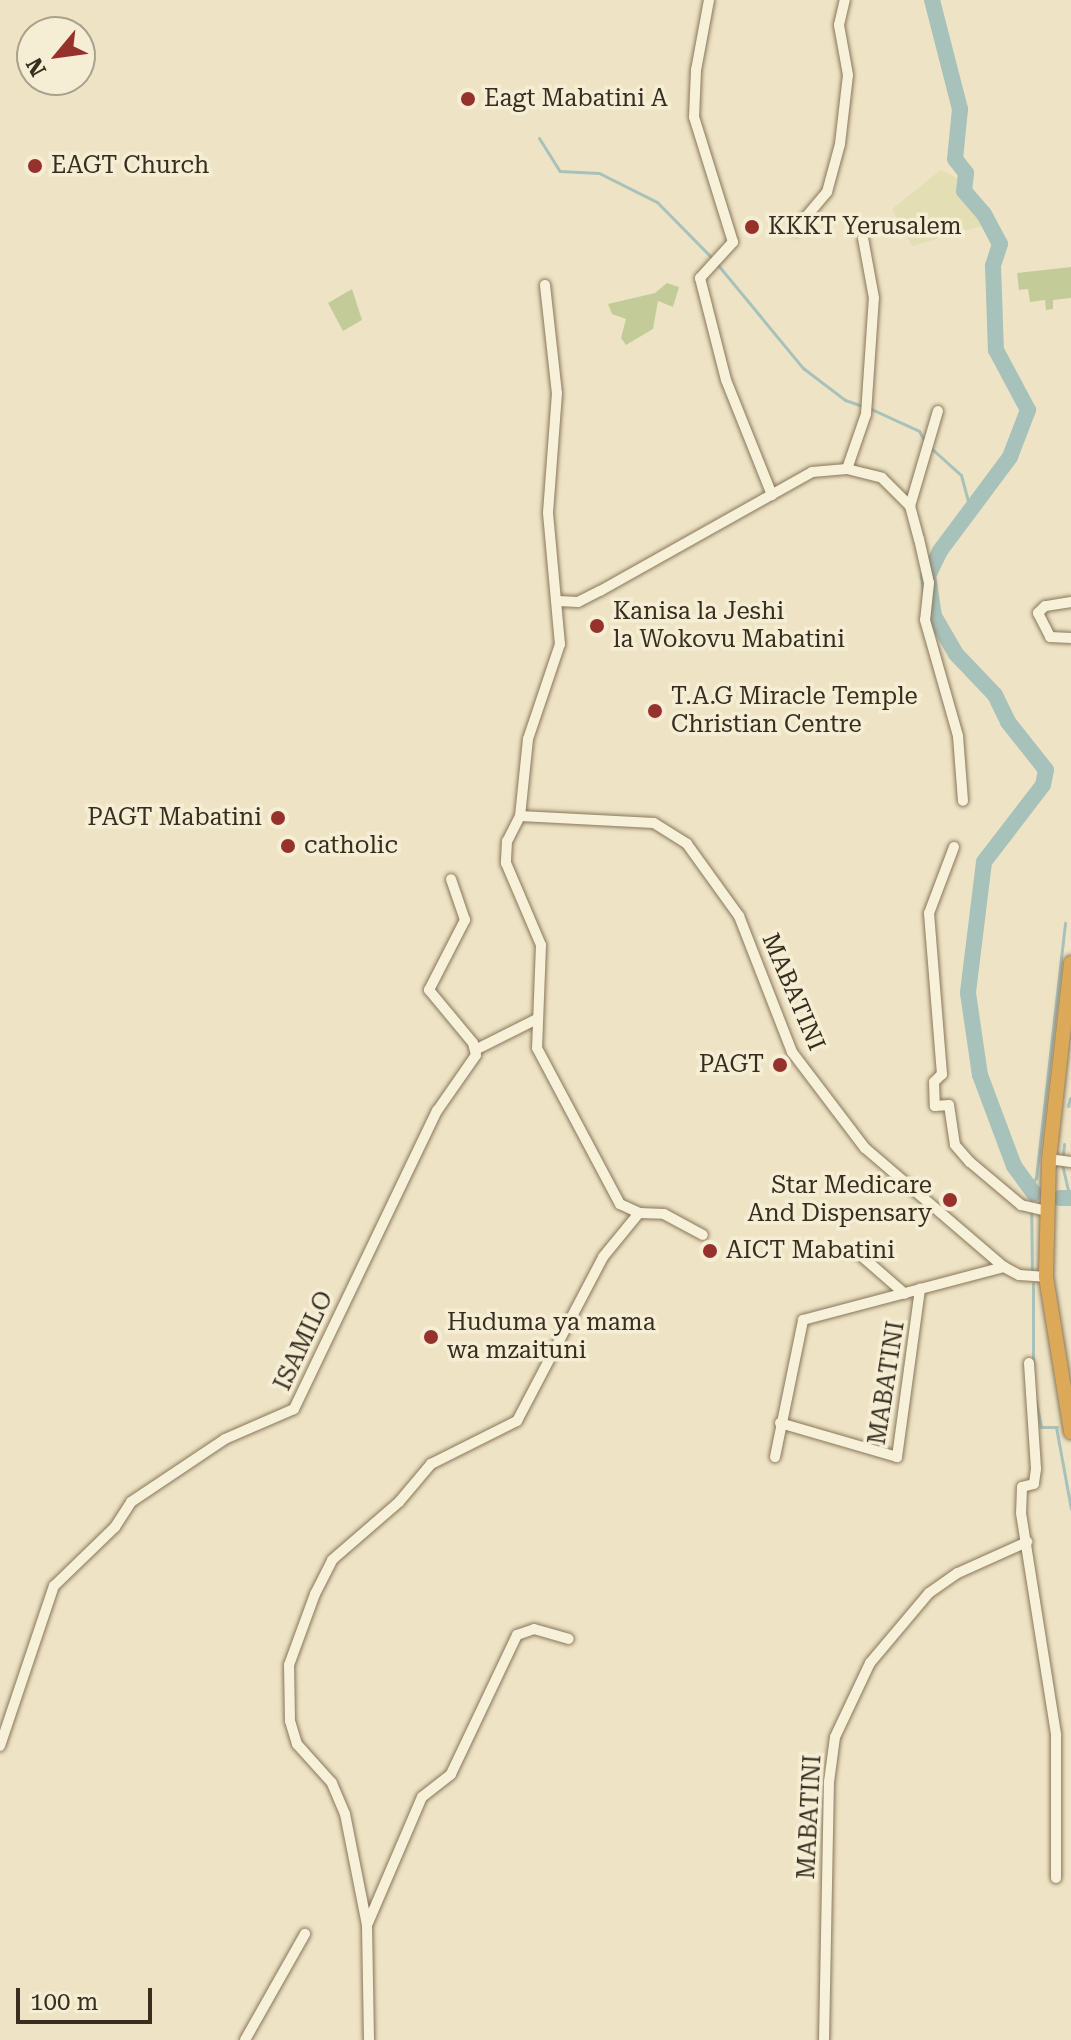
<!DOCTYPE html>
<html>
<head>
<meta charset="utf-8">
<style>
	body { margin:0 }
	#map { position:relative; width:1071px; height:2040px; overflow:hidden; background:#eee4c5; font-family:"Roboto Serif",serif }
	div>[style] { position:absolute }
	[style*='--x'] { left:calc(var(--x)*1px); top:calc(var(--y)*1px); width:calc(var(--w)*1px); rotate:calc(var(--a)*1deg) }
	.farmland>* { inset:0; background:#e3deb3 }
	.green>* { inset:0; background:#c3cc99 }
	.stream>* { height:3px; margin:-1.5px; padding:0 1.5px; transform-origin:1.5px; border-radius:1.5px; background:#a7c1bb }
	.river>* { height:16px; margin:-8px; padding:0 8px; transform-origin:8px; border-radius:8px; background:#a7c1bb }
	.roads { filter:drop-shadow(0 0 2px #89765b) drop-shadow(0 0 2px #89765b) }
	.minor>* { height:10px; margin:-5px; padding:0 5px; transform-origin:5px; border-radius:5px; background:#f8f1d9 }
	.highway>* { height:14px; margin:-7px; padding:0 7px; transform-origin:7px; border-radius:7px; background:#dba958 }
	.dots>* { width:22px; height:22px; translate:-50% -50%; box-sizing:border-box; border:4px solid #f5eed5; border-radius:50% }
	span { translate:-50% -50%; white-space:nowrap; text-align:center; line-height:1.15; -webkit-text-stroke:7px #f5eed5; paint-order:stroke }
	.poi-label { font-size:24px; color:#392d1f }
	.left { translate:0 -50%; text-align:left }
	.right { translate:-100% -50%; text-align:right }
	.street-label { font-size:24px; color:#392d1f }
	.north { position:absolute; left:16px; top:16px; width:80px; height:80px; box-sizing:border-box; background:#f5eed5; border:2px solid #aaa18c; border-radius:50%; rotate:241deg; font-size:22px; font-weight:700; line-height:32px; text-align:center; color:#392d1f }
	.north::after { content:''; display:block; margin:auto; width:28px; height:36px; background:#97312c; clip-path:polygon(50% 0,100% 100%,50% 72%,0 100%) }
	.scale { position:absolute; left:16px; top:1988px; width:136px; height:36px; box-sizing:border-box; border:4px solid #392d1f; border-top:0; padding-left:10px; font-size:24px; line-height:28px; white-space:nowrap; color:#392d1f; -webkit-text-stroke:6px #f5eed5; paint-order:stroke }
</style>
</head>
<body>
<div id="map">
	<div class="farmland">
		<i style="clip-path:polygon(941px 170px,971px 185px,985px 225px,912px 246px,892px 209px)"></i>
	</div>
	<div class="green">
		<i style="clip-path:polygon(1071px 267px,1071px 298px,1053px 300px,1053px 309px,1046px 310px,1045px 300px,1030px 302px,1028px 289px,1019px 290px,1017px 273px)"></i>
		<i style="clip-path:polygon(667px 283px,679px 287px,673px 307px,658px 301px,653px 329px,626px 345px,621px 338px,626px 319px,612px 314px,608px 304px,655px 293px)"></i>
		<i style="clip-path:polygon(352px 289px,362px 320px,343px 331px,328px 303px)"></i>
	</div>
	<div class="stream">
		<i style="--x:539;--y:138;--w:39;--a:58"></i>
		<i style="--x:560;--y:171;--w:39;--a:3"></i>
		<i style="--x:599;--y:173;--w:65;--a:26.6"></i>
		<i style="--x:657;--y:202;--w:80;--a:45.5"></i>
		<i style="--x:718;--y:265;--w:134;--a:50.5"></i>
		<i style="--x:803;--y:368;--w:53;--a:37.3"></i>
		<i style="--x:845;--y:400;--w:18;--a:19"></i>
		<i style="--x:869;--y:408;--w:55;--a:24.7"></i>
		<i style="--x:919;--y:431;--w:14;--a:60"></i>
		<i style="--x:931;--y:448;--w:40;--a:42"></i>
		<i style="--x:961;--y:475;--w:39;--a:75"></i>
		<i style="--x:1068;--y:1106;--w:8;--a:-76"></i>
		<i style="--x:1063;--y:1154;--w:10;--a:-84"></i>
		<i style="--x:1062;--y:1164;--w:35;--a:77"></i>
		<i style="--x:1029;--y:1189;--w:13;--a:-58"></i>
		<i style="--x:1036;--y:1178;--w:257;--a:-83.5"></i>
		<i style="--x:1031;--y:1193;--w:77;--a:89.3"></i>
		<i style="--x:1033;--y:1283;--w:86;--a:90"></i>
		<i style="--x:1036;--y:1401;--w:26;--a:79"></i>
		<i style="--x:1041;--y:1427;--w:16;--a:0"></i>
		<i style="--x:1056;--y:1427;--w:83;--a:79.6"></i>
	</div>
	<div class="river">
		<i style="--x:932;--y:0;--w:113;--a:75.6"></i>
		<i style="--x:960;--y:109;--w:50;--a:95.7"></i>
		<i style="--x:955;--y:159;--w:18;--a:52"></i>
		<i style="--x:966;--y:173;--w:18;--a:96"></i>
		<i style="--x:964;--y:191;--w:30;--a:49"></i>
		<i style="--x:984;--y:214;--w:34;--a:62"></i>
		<i style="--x:1000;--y:244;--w:23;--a:108"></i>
		<i style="--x:993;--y:266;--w:84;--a:88"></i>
		<i style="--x:996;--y:350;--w:68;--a:61.9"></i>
		<i style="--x:1028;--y:410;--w:50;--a:111"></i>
		<i style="--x:1010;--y:457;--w:117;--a:126.7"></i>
		<i style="--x:940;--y:551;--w:28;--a:116"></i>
		<i style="--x:928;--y:576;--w:40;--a:81.5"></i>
		<i style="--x:934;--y:616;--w:44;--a:59.9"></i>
		<i style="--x:956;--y:654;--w:57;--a:46.4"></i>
		<i style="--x:995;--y:695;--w:30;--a:64"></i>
		<i style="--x:1008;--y:722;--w:61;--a:51.6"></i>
		<i style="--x:1046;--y:770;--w:15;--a:101"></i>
		<i style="--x:1043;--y:785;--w:97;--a:127.5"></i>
		<i style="--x:984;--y:862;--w:132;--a:97"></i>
		<i style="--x:968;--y:993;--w:83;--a:81.7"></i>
		<i style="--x:980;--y:1075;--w:97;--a:69.5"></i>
		<i style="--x:1014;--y:1166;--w:34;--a:54"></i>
		<i style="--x:1060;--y:1198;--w:11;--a:0"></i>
	</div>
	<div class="roads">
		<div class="minor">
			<i style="--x:709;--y:0;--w:71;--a:100.5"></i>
			<i style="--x:696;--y:70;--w:47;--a:92.4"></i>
			<i style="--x:694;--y:117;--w:131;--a:72.7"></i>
			<i style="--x:733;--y:242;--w:49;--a:132.5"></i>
			<i style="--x:700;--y:278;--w:105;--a:75.7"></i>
			<i style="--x:726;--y:380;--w:124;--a:68.2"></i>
			<i style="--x:795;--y:230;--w:50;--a:-49.9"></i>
			<i style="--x:827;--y:192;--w:50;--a:-74.8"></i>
			<i style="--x:840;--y:144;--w:69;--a:-83.4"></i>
			<i style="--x:848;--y:75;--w:51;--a:-100.2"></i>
			<i style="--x:839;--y:25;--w:26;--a:-77"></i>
			<i style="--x:545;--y:285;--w:109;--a:83.7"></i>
			<i style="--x:557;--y:393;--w:120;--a:94.3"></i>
			<i style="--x:548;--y:513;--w:132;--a:84.8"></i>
			<i style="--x:560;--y:644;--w:100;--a:108.6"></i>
			<i style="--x:528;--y:739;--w:77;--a:95.9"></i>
			<i style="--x:520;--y:816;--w:28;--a:117"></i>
			<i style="--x:507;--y:841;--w:22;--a:93"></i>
			<i style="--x:506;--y:863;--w:89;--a:66.9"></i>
			<i style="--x:541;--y:945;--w:103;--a:92.2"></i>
			<i style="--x:537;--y:1048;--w:177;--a:62"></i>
			<i style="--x:620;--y:1204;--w:21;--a:25"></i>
			<i style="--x:847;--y:469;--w:58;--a:-70.9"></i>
			<i style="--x:866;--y:414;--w:116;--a:-86.1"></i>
			<i style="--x:874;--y:298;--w:61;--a:-100.4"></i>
			<i style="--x:910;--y:506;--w:99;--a:-73.6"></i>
			<i style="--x:558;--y:601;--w:20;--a:3"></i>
			<i style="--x:578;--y:602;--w:25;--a:-27"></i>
			<i style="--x:600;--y:591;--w:243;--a:-29.3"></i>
			<i style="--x:812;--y:472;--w:35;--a:-5"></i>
			<i style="--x:847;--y:469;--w:36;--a:14"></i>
			<i style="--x:882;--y:478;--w:40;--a:45"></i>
			<i style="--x:910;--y:506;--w:34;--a:75"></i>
			<i style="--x:919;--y:539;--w:45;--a:77.2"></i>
			<i style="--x:929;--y:583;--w:37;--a:96"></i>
			<i style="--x:925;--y:620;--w:121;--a:74.1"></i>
			<i style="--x:958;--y:736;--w:65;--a:85.6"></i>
			<i style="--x:1071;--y:602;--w:26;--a:171"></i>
			<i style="--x:1045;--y:606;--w:10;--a:135"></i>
			<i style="--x:1038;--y:613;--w:27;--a:63"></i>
			<i style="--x:1050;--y:637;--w:21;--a:3"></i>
			<i style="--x:520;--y:816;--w:134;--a:3"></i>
			<i style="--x:654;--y:823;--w:39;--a:32"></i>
			<i style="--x:687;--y:844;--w:89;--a:54.2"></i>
			<i style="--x:739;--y:916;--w:146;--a:68.7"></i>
			<i style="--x:792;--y:1052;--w:121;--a:52.8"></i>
			<i style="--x:865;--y:1148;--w:183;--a:40.6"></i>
			<i style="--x:1004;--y:1267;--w:17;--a:28"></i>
			<i style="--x:1019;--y:1275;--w:27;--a:4"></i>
			<i style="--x:954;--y:847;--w:71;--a:110.7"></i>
			<i style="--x:929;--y:913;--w:162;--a:85.4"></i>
			<i style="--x:942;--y:1074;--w:11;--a:135"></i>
			<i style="--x:934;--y:1082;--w:24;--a:88"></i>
			<i style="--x:935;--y:1106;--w:14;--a:-4"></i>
			<i style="--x:949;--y:1105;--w:40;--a:81.5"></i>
			<i style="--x:955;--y:1145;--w:23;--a:49"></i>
			<i style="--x:970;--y:1162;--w:67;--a:40.1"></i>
			<i style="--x:1021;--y:1205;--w:26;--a:13"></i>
			<i style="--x:477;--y:1049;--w:67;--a:-26.6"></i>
			<i style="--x:1049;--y:1159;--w:22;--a:8"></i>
			<i style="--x:858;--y:1253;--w:62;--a:41.1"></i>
			<i style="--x:1029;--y:1363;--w:106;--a:86.2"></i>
			<i style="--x:1036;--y:1469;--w:15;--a:98"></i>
			<i style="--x:1034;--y:1484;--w:12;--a:166"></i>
			<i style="--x:1022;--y:1487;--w:26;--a:92"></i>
			<i style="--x:1021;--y:1513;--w:225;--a:81"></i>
			<i style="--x:1056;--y:1735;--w:143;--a:90"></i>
			<i style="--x:780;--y:1423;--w:122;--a:16.2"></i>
			<i style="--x:897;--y:1457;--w:170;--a:-82.2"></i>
			<i style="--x:775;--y:1457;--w:140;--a:-78.4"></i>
			<i style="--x:803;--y:1320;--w:208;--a:-14.8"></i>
			<i style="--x:0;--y:1746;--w:169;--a:-71.4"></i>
			<i style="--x:54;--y:1586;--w:85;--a:-44"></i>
			<i style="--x:115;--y:1527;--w:30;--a:-57"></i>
			<i style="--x:131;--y:1502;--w:113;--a:-33.8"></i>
			<i style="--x:225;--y:1439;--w:75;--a:-23.5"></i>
			<i style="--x:294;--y:1409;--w:331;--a:-64.4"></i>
			<i style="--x:437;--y:1111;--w:68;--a:-55.1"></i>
			<i style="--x:476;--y:1055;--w:12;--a:-104"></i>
			<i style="--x:473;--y:1043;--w:69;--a:-129.7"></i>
			<i style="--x:429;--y:990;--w:79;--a:-62.8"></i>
			<i style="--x:465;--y:920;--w:43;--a:-108.9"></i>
			<i style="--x:368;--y:1923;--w:137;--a:-66.8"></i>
			<i style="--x:422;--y:1797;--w:37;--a:-38"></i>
			<i style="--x:451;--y:1774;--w:154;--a:-64.6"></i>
			<i style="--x:517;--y:1635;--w:18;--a:-19"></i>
			<i style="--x:534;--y:1629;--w:36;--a:16"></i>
			<i style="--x:245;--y:2040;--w:122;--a:-60.5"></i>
			<i style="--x:369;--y:2040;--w:115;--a:-91"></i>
			<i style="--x:367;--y:1925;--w:113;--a:-101.2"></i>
			<i style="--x:345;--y:1814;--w:34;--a:-113"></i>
			<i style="--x:332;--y:1783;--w:52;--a:-131.9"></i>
			<i style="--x:297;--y:1744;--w:24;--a:-107"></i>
			<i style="--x:290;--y:1721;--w:56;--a:-91"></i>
			<i style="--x:289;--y:1665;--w:76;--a:-69.9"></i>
			<i style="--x:315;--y:1594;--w:38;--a:-63"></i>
			<i style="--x:332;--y:1560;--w:89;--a:-40.9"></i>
			<i style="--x:399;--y:1502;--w:50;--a:-49.9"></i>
			<i style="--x:431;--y:1464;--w:96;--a:-26.6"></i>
			<i style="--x:517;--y:1421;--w:185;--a:-62.3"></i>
			<i style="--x:603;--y:1257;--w:57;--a:-50.7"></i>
			<i style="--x:639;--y:1213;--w:25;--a:2"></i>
			<i style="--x:664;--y:1214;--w:44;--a:28.3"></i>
			<i style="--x:824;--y:2040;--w:258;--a:-88.9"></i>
			<i style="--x:829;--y:1782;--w:45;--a:-82.4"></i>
			<i style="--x:835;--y:1737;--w:82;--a:-64.7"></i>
			<i style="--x:870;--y:1663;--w:92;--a:-49.9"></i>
			<i style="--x:929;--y:1593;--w:35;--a:-35"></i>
			<i style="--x:958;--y:1573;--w:76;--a:-24.2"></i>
		</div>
		<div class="highway">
			<i style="--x:1071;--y:963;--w:197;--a:96.4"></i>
			<i style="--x:1049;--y:1159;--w:118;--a:91.5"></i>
			<i style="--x:1046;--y:1277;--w:157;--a:80.8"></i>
		</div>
	</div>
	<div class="dots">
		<i style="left:468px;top:99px;background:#97312c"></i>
		<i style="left:35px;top:166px;background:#97312c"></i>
		<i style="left:752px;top:227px;background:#97312c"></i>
		<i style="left:597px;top:626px;background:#97312c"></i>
		<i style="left:655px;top:711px;background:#97312c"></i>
		<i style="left:278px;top:818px;background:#97312c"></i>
		<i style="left:288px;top:846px;background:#97312c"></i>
		<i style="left:780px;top:1065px;background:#97312c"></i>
		<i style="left:950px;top:1200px;background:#97312c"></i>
		<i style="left:710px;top:1251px;background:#97312c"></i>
		<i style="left:431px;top:1337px;background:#97312c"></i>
	</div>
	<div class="poi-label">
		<span class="left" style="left:484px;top:99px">Eagt Mabatini A</span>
		<span class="left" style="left:51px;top:166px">EAGT Church</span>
		<span class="left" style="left:768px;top:227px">KKKT Yerusalem</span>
		<span class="left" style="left:613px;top:626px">Kanisa la Jeshi<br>la Wokovu Mabatini</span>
		<span class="left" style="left:671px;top:711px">T.A.G Miracle Temple<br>Christian Centre</span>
		<span class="right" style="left:262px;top:818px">PAGT Mabatini</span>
		<span class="left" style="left:304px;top:846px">catholic</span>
		<span class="right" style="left:764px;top:1065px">PAGT</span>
		<span class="right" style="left:932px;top:1200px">Star Medicare<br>And Dispensary</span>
		<span class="left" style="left:726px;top:1251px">AICT Mabatini</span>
		<span class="left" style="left:447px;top:1337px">Huduma ya mama<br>wa mzaituni</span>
	</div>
	<div class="street-label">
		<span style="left:793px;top:992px;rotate:67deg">MABATINI</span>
		<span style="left:304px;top:1341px;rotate:-65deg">ISAMILO</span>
		<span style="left:887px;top:1383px;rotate:-81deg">MABATINI</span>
		<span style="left:810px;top:1817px;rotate:-87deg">MABATINI</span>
	</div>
	<div class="north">N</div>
	<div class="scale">100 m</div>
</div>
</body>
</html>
